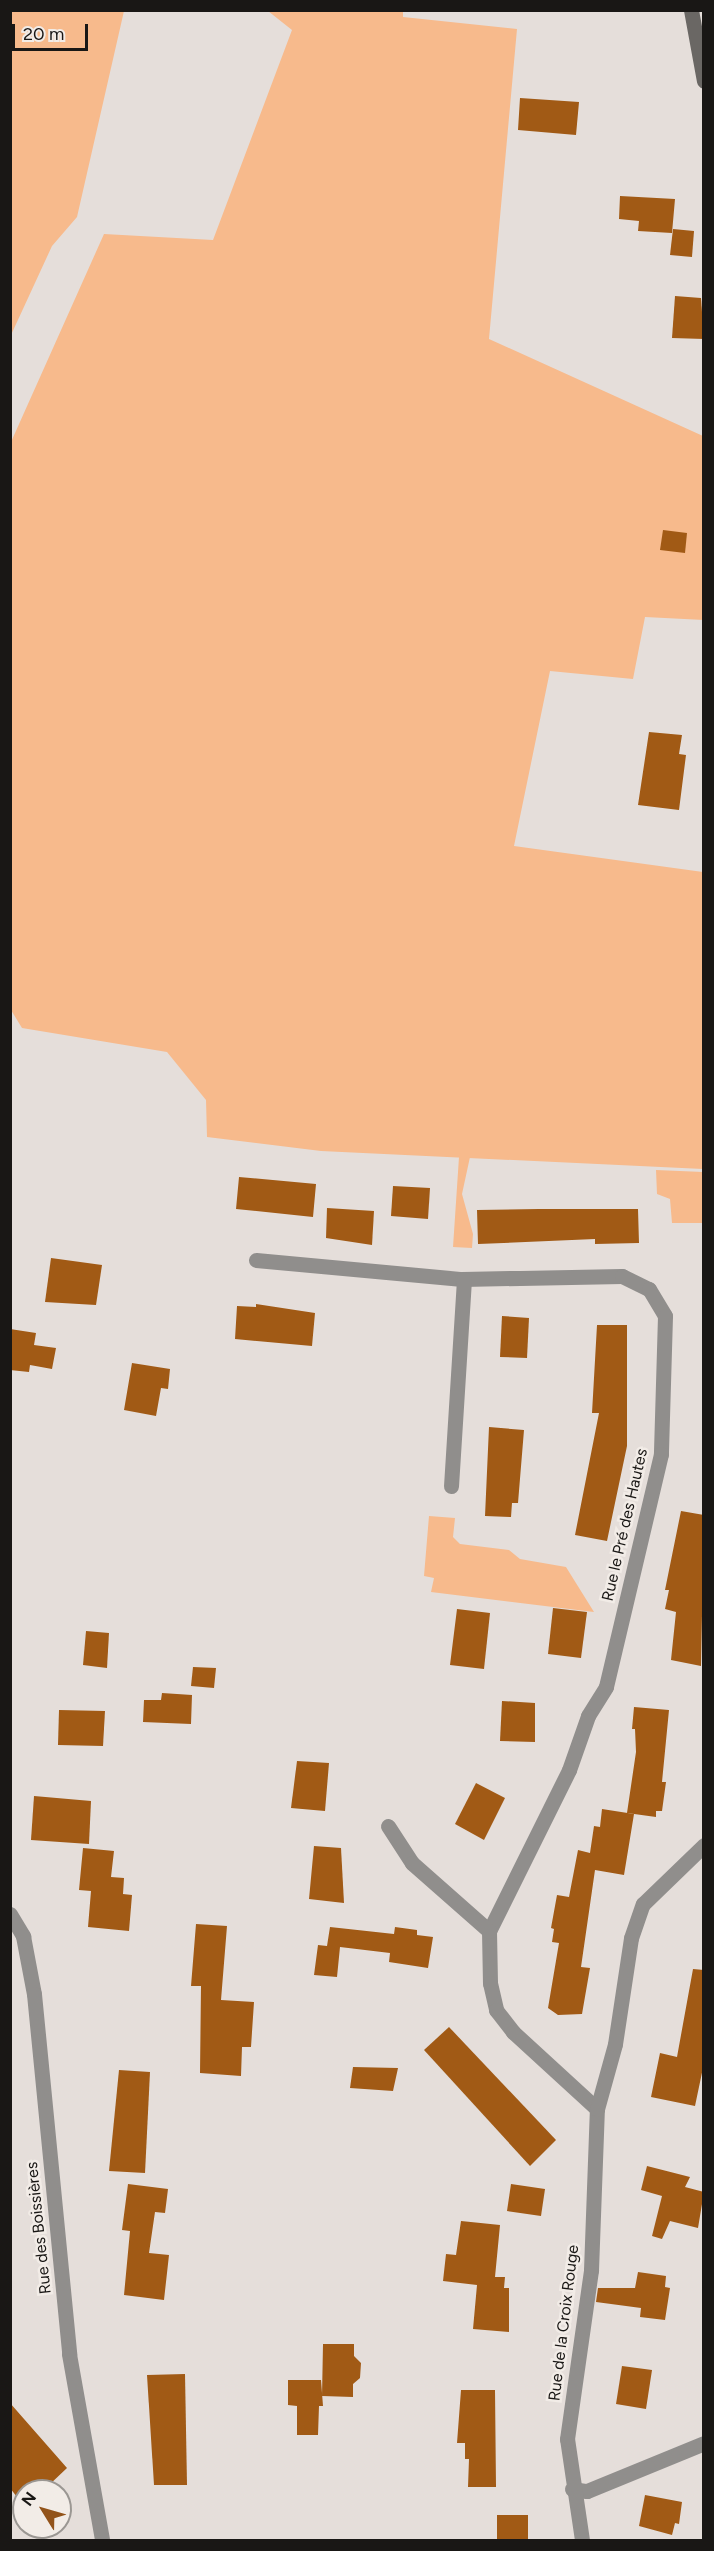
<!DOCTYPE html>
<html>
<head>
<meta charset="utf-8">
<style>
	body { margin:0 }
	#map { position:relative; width:714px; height:2551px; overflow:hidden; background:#e5deda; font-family:Figtree,sans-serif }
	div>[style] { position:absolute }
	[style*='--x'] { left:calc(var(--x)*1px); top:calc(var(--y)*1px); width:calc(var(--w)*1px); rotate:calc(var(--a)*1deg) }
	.green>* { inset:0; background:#f7ba8c }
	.building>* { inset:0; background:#a15a15 }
	.street>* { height:15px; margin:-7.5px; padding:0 7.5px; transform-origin:7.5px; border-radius:7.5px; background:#908e8c }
	.secondary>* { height:15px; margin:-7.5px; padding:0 7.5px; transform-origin:7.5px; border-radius:7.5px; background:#6a6764 }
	span { translate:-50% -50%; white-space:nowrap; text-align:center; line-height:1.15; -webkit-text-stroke:5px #f2ece7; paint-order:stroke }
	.street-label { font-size:16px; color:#191715 }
	.frame { position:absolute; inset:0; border:12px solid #191715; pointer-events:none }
	.north { position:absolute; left:12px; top:2479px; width:60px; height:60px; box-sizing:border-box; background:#f2ece7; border:2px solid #9b9793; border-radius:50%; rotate:307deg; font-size:16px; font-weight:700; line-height:24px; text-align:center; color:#191715 }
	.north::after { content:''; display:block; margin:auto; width:21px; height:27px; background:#92531a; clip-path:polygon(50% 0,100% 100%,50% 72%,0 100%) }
	.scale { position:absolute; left:12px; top:24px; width:76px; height:27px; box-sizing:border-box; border:3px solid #191715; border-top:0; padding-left:8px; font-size:18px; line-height:21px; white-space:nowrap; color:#191715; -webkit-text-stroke:4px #f2ece7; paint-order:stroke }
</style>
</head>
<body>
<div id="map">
	<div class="green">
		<i style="clip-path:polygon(11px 10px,124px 11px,77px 217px,52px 246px,11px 335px)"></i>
		<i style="clip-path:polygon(268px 11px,403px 11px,403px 17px,517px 29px,489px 339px,703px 436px,704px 620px,645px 617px,633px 679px,550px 671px,514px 846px,703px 872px,703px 1169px,321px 1151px,207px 1137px,206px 1100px,167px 1052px,22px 1028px,11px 1010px,11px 442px,104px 234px,213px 240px,292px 30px)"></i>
		<i style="clip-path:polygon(459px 1157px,470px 1157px,462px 1194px,473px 1234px,472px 1248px,453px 1247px)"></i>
		<i style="clip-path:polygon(656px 1170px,703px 1172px,703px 1223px,672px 1223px,670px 1199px,657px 1194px)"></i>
		<i style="clip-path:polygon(429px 1516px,455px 1518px,453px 1537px,460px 1544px,509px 1550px,520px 1559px,566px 1567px,594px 1612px,431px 1592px,434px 1578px,424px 1576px)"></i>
	</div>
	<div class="building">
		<i style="clip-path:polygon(520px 98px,579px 102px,576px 135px,518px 130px)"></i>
		<i style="clip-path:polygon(620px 196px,675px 199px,672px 233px,638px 231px,639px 221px,619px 219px)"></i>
		<i style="clip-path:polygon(673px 229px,694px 231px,692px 257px,670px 255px)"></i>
		<i style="clip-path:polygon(675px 296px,701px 298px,704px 339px,672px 338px)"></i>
		<i style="clip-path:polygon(663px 530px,687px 533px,685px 553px,660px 550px)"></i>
		<i style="clip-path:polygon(649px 732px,682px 735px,679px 754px,686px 755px,679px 810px,638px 805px)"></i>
		<i style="clip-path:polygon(239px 1177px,316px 1184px,313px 1217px,236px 1209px)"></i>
		<i style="clip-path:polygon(393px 1186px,430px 1188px,428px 1219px,391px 1216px)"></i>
		<i style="clip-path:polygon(327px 1208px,374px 1211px,372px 1245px,326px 1238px)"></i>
		<i style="clip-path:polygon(539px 1209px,638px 1209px,639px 1243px,595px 1244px,595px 1239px,478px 1244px,477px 1210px)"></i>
		<i style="clip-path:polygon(51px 1258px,102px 1265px,96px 1305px,45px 1302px)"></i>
		<i style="clip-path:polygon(256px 1304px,315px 1313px,312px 1346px,235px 1339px,237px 1306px,256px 1307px)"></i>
		<i style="clip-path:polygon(502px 1316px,529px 1318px,527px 1358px,500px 1357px)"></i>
		<i style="clip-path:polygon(597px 1325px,627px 1325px,627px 1446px,607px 1541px,575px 1535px,599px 1413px,592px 1413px)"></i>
		<i style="clip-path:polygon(10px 1329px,36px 1333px,34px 1345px,56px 1348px,52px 1369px,30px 1365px,29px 1372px,10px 1370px)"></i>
		<i style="clip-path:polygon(132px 1363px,170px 1369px,168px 1389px,161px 1388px,156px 1416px,124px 1410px)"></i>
		<i style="clip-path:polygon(489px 1427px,524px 1430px,518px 1503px,512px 1503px,511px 1517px,485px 1516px)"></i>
		<i style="clip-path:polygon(681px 1511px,704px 1515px,701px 1666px,671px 1660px,676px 1612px,665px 1609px,669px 1590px,665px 1590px)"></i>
		<i style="clip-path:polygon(553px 1608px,587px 1612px,581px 1658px,548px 1654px)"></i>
		<i style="clip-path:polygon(457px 1609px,490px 1613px,484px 1669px,450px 1665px)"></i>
		<i style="clip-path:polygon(86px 1631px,109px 1633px,107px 1668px,83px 1665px)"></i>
		<i style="clip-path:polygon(193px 1667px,216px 1668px,214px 1688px,191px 1686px)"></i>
		<i style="clip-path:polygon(162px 1693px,192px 1695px,191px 1724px,143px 1722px,144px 1700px,161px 1700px)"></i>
		<i style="clip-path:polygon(502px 1701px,535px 1703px,535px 1742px,500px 1741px)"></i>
		<i style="clip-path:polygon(634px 1707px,669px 1710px,662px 1782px,666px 1782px,662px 1811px,656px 1811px,656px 1817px,627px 1813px,636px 1752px,635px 1729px,632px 1729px)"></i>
		<i style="clip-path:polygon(59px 1710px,105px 1711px,103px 1746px,58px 1745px)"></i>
		<i style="clip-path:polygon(297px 1761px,329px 1763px,325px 1811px,291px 1808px)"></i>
		<i style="clip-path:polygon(476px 1783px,505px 1798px,484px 1840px,455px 1824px)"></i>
		<i style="clip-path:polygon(34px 1796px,91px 1801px,89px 1844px,31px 1840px)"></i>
		<i style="clip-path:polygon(602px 1809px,634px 1814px,624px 1875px,595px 1870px,581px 1967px,590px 1968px,582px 2014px,558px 2015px,548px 2008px,559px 1943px,552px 1942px,554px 1929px,551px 1928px,557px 1895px,569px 1897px,578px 1850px,590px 1853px,594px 1826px,600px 1827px)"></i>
		<i style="clip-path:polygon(314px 1846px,341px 1848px,344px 1903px,309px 1899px)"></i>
		<i style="clip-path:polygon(83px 1848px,114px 1851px,111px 1877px,124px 1878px,123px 1894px,132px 1895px,129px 1931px,88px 1927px,91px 1891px,79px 1890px)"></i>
		<i style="clip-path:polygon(196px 1924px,227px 1926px,221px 2000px,254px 2002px,251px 2047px,242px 2047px,241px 2076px,200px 2073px,201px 1986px,191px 1986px)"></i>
		<i style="clip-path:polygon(330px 1927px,394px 1934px,395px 1927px,417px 1930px,417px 1935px,433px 1937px,428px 1968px,389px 1962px,390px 1953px,340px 1947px,337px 1977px,314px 1975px,318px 1945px,327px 1946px)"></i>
		<i style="clip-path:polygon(693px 1969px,704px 1970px,704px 2063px,695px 2106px,651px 2097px,660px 2053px,677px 2057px)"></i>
		<i style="clip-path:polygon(449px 2027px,556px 2140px,530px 2166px,424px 2050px)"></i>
		<i style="clip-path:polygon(353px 2067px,398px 2068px,393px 2091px,350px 2088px)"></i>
		<i style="clip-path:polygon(119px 2070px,150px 2072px,145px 2173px,109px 2171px)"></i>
		<i style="clip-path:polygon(647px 2166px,690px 2177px,685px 2187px,704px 2192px,698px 2228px,670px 2221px,662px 2239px,652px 2236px,662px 2196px,641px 2190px)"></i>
		<i style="clip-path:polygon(128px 2184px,168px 2189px,165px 2213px,155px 2212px,149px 2253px,169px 2255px,164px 2300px,124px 2295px,130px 2231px,122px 2230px)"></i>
		<i style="clip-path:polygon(511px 2184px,545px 2189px,541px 2216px,507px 2211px)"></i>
		<i style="clip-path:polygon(461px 2221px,500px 2225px,495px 2277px,505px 2277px,504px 2288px,509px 2288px,509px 2332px,473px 2329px,477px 2285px,443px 2281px,446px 2254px,456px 2255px)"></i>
		<i style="clip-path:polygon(638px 2272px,666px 2276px,665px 2287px,670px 2288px,665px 2320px,640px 2317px,641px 2308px,596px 2302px,598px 2288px,635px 2288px)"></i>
		<i style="clip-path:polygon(323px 2344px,354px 2344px,354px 2356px,361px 2363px,360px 2378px,353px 2384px,353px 2397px,322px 2396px)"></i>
		<i style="clip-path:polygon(622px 2366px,652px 2370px,646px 2409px,616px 2404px)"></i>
		<i style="clip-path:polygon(185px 2374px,187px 2485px,154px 2485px,147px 2375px)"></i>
		<i style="clip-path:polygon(288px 2380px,321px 2380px,323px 2406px,319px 2406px,318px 2435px,297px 2435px,297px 2406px,288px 2405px)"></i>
		<i style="clip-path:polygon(461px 2390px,495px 2390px,496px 2487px,468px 2487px,469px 2459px,465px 2459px,465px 2443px,457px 2443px)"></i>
		<i style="clip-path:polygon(10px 2403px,67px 2468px,48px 2486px,51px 2491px,24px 2491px,24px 2506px,10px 2488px)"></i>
		<i style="clip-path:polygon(645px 2495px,682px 2502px,679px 2524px,675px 2523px,672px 2535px,639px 2526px)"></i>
		<i style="clip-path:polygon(497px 2515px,528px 2515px,528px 2541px,497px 2541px)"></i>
	</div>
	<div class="street">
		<i style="--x:256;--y:1260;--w:207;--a:5.3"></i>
		<i style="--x:462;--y:1279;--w:160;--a:-1.1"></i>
		<i style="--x:622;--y:1276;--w:30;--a:26"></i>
		<i style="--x:649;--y:1289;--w:31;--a:59"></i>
		<i style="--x:665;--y:1316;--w:138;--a:91.7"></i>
		<i style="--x:661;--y:1454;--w:239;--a:103.3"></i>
		<i style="--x:606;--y:1687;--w:34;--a:122"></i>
		<i style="--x:588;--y:1716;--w:57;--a:109.4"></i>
		<i style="--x:569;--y:1770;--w:180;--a:116.4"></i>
		<i style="--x:489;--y:1931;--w:52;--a:88.9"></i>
		<i style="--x:490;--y:1983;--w:28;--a:77"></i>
		<i style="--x:496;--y:2010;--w:28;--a:52"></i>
		<i style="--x:513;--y:2032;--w:114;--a:42.5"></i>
		<i style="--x:451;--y:1486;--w:207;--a:-86.4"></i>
		<i style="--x:388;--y:1826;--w:44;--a:57"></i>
		<i style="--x:412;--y:1863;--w:103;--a:41.4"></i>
		<i style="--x:10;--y:1914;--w:26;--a:59"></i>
		<i style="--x:23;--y:1936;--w:59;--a:79.3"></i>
		<i style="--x:34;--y:1994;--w:362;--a:84.4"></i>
		<i style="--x:69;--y:2354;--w:189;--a:79.9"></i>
		<i style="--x:572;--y:2489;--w:15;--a:8"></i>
		<i style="--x:587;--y:2491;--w:126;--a:-22.3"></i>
		<i style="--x:582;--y:2540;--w:102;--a:-98.4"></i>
		<i style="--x:567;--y:2439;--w:171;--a:-81.9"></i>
		<i style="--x:591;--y:2270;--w:161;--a:-87.9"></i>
		<i style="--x:597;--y:2109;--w:67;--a:-74.5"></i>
		<i style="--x:615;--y:2044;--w:107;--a:-81.4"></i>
		<i style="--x:631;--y:1938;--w:36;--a:-71"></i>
		<i style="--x:643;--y:1904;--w:85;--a:-44"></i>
	</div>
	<div class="secondary">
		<i style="--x:691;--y:10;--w:72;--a:79.6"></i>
	</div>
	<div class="street-label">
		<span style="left:625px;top:1525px;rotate:-77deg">Rue le Pré des Hautes</span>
		<span style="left:39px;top:2228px;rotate:-96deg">Rue des Boissières</span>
		<span style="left:564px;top:2323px;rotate:-83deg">Rue de la Croix Rouge</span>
	</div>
	<div class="frame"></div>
	<div class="north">N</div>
	<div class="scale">20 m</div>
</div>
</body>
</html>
